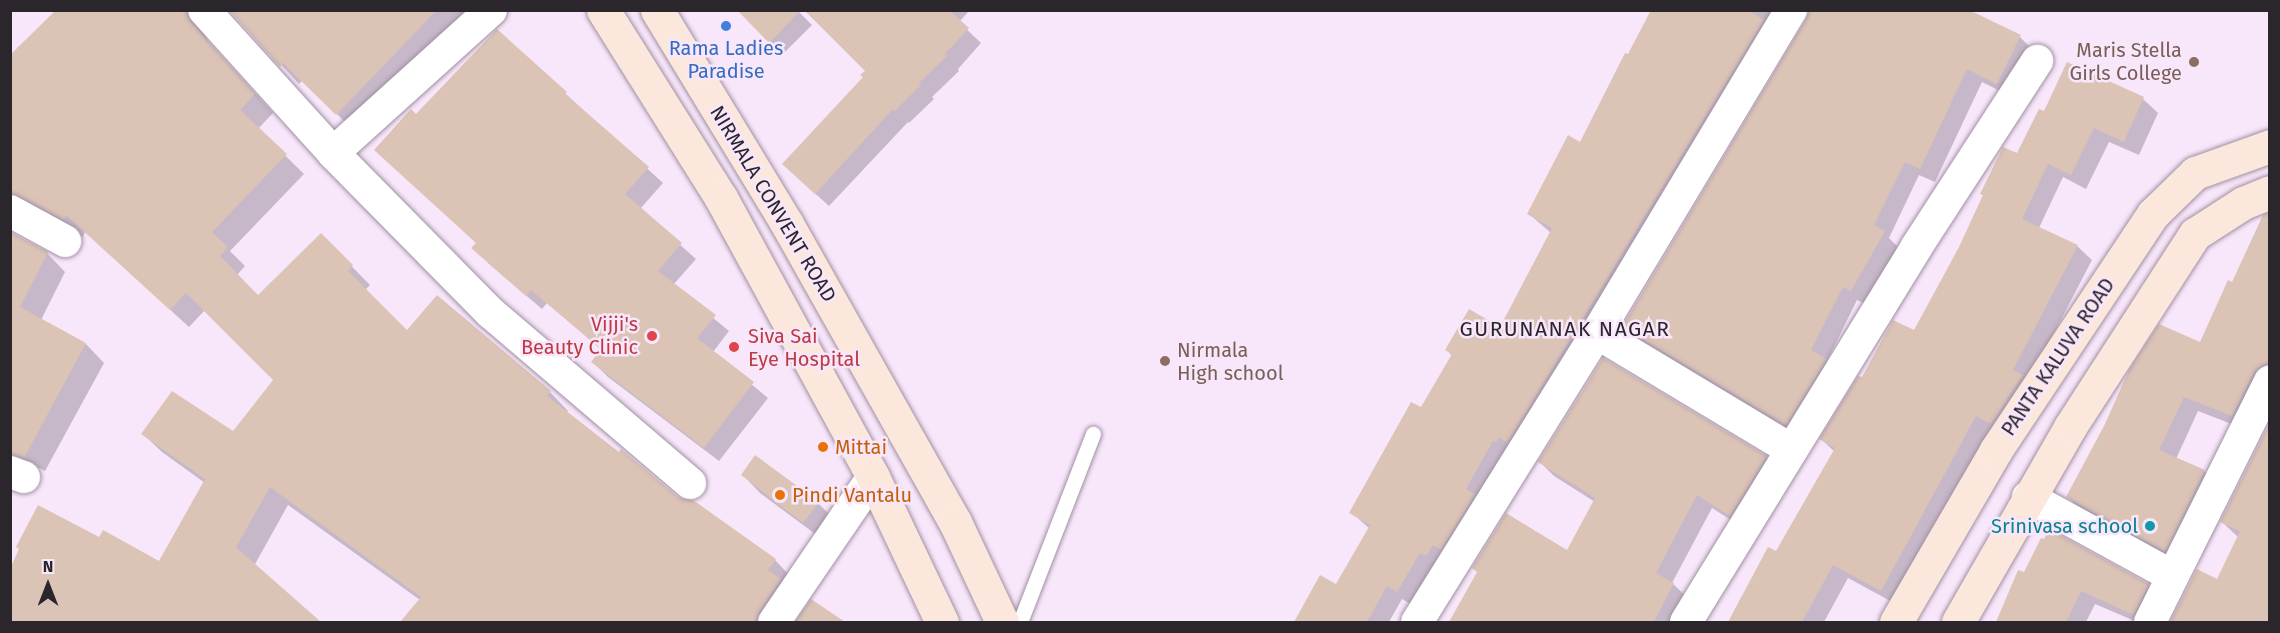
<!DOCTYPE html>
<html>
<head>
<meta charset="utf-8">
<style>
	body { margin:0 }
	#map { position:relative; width:2280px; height:633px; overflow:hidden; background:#f8e7fb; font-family:"Fira Sans",sans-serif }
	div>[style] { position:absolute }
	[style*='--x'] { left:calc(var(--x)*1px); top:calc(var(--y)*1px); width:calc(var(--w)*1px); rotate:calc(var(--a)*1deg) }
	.shadow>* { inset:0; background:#0003 }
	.building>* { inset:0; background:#dbc3b6 }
	.roads { filter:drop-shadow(0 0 2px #a090a2) drop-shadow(0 0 2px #a090a2) }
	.lane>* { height:15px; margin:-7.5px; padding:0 7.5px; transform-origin:7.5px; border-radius:7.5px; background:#fff }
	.street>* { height:32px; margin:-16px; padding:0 16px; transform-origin:16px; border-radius:16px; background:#fff }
	.secondary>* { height:33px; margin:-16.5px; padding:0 16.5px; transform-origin:16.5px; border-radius:16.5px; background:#fce7dd }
	.dots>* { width:16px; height:16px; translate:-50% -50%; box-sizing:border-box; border:3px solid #f8e7fb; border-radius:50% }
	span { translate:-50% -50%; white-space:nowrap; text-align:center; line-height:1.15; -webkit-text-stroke:5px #f8e7fb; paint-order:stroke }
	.shop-label { font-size:20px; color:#366cbe }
	.education-label { font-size:20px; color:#785e54 }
	.right { translate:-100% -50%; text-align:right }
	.left { translate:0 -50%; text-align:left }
	.street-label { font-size:20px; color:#2b252c }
	.health-label { font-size:20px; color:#be3a42 }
	.food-label { font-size:20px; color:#c56008 }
	.culture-label { font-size:20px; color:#0d838f }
	.neighbourhood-label { font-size:21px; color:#2b252c; letter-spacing:1.5px }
	.frame { position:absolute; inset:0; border:12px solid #2b252c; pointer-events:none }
	.north { position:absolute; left:18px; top:555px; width:60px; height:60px; -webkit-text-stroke:4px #f8e7fb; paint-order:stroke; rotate:0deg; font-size:16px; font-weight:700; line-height:24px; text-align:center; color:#2b252c }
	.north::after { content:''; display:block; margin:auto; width:21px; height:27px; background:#2b252c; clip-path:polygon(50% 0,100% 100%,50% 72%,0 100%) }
</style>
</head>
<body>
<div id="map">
	<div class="shadow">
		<i style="clip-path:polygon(163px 10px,218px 10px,204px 33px,209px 42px,273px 113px,258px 129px,304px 174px,230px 251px,245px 266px,237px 275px,258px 297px,321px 235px,370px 285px,365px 290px,407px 332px,550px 392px,568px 411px,566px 413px,678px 498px,692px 502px,775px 560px,793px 579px,784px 622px,402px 622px,420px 600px,288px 505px,254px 566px,317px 622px,10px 622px,10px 574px,99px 538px,160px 563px,205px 483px,162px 452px,143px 434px,234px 433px,275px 380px,205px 310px,189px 327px,85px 232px,83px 237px,38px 213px,10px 228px,10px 56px)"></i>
		<i style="clip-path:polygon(224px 10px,474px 10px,355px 132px,303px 80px,299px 84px,233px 13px)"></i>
		<i style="clip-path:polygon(739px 10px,797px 10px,812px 25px,783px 54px)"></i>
		<i style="clip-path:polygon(806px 10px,970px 10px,959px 22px,981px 43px,958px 69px,959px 71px,932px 97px,934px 99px,909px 123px,908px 122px,829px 206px,798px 178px,867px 71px)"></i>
		<i style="clip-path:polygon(1655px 10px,1794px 10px,1412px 605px,1402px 599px,1389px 622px,1296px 622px,1321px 577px,1336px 586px,1370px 529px,1351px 512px,1422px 409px,1452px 356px,1447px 350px,1501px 329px,1551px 233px,1529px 214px,1581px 144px)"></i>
		<i style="clip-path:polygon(1808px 20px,2020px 37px,2034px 51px,2012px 97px,1982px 82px,1935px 182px,1919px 175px,1889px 238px,1898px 247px,1866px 304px,1857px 300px,1827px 361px,1840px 374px,1800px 438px,1638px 341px,1624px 327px)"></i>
		<i style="clip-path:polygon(497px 31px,663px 183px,640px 209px,696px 259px,673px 285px,729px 331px,713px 352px,768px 398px,719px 461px,608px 377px,593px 362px,602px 350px,547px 303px,542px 309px,488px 263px,477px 244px,416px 116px)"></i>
		<i style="clip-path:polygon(2067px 64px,2143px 99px,2158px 113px,2139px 155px,2109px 142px,2086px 189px,2063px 177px,2039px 228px,2077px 246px,2092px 260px,2028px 383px,1896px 604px,1848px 578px,1824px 622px,1729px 622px,1742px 596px,1777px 553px,1835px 452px,1821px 439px,1862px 379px,1914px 332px,1960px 247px,1984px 196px,1981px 194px,2017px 155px,2044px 113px)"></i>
		<i style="clip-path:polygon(10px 232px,47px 253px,65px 272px,41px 320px,86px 344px,104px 363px,45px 471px,10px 453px)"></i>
		<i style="clip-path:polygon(2270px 248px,2270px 388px,2247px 430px,2198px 411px,2176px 459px,2205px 472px,2219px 486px,2179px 565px,2082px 511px,2068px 497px,2201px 344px,2233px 284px)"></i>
		<i style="clip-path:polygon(2270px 426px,2270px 622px,2171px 622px,2197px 571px,2218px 581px,2238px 537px,2222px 522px)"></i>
		<i style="clip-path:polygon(1766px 457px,1780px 471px,1745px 529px,1712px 508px,1672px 583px,1688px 598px,1675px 622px,1451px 622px,1478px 573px,1568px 552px,1595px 502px,1554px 476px,1540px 462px)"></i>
		<i style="clip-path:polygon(743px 475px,818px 503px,836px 521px,822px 539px,760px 493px)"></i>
		<i style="clip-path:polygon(2019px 572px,2148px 585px,2162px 599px,2137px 622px,2095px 604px,2086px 622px,1997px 622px)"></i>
		<i style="clip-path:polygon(812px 601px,843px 622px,796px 622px)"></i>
	</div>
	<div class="building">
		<i style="clip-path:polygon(56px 10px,186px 10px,191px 22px,255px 94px,240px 110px,287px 154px,212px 232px,228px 247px,220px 256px,258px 295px,321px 233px,353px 265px,348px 271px,407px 330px,437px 295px,551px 391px,547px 396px,619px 452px,621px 449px,678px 497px,693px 500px,776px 559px,768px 570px,781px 579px,759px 612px,756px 622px,400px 622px,421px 597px,270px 487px,236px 547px,321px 622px,10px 622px,10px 569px,19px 549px,16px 547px,38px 505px,99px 537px,103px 530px,159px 561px,205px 479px,141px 434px,172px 391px,233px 431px,273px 380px,186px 293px,170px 310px,66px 215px,64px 220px,10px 193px,10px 55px)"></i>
		<i style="clip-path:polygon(229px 10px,437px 10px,336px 115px,283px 63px,280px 67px)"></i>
		<i style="clip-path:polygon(737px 10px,801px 10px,769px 43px)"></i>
		<i style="clip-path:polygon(804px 10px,949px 10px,969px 28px,945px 54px,947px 56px,919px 83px,921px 85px,895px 111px,893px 109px,815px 194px,782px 164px,863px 77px,860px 75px,865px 71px)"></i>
		<i style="clip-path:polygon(1651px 10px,1747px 10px,1764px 20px,1507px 443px,1499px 437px,1496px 442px,1493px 441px,1466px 489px,1475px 494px,1441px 550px,1433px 545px,1426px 556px,1420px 553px,1397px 592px,1387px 586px,1367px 622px,1294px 622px,1320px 575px,1336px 584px,1370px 525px,1349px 513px,1411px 402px,1421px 407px,1452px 354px,1445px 350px,1469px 309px,1500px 327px,1552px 228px,1527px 214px,1568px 135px,1580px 142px,1625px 53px,1628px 54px)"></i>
		<i style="clip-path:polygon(1809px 10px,1969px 10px,2021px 35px,1997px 84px,1967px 69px,1920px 169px,1905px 162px,1874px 225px,1885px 231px,1851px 291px,1843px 287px,1811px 350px,1827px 359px,1786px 425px,1622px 327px,1806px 19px)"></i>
		<i style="clip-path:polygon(497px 29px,567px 92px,565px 94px,649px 167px,625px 194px,682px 243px,658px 271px,716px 315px,697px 338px,754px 382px,704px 448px,591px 362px,601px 349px,531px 290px,526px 296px,471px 248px,476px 243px,374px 150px,411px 109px,416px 114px)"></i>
		<i style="clip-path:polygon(2067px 62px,2144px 97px,2124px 142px,2094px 128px,2071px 175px,2048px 164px,2022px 219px,2078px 245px,2013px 370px,2023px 375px,1991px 424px,1976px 416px,1881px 591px,1833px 565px,1802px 622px,1728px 622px,1768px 547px,1776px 551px,1835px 448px,1819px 439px,1858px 376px,1862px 377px,1893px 320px,1914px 330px,1959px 247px,1983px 195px,1980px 194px,2003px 147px,2017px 153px,2039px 109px,2044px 111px)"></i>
		<i style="clip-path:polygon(2270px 212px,2270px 363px,2261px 366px,2254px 372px,2232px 416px,2184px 397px,2159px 450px,2205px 470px,2165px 552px,2066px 497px,2104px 426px,2129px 370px,2159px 324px,2200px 342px,2228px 280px,2232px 282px,2263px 215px)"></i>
		<i style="clip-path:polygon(10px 232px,48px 252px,20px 307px,86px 343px,24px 458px,10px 455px)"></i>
		<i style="clip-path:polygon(1603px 358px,1767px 456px,1730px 516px,1697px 495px,1656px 573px,1674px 583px,1654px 622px,1449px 622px,1477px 572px,1472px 568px,1506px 513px,1567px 550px,1595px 498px,1538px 462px)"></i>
		<i style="clip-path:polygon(2270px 422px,2270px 622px,2170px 622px,2197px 569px,2217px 579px,2240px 531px,2220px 522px)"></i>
		<i style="clip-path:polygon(755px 455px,819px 502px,803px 523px,741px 475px)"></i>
		<i style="clip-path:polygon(2049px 529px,2149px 584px,2134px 615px,2081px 591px,2066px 622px,1996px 622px,2018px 570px,2024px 572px,2041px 538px,2044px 539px)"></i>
		<i style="clip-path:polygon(811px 599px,845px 622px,795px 622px)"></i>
	</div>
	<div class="roads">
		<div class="lane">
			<i style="--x:1020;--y:622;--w:202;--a:-68.8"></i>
		</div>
		<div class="street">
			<i style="--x:204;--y:10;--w:193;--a:47.9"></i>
			<i style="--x:333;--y:153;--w:225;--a:45.4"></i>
			<i style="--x:491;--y:313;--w:262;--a:40.5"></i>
			<i style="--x:333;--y:153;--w:213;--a:-42.1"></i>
			<i style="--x:10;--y:211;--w:63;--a:28.6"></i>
			<i style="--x:1597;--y:333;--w:227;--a:31"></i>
			<i style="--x:10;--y:472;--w:15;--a:20"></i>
			<i style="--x:2028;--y:497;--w:164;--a:28.7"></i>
			<i style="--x:774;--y:622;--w:176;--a:-55.7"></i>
			<i style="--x:1417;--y:622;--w:340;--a:-58.1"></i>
			<i style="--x:1597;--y:333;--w:377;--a:-59"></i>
			<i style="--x:1686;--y:622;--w:441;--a:-58.4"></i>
			<i style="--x:1917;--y:246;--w:221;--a:-57"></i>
			<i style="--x:2150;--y:622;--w:269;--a:-63.5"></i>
		</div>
		<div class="secondary">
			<i style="--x:603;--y:10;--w:222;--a:57.9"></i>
			<i style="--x:721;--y:198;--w:318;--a:61.4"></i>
			<i style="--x:873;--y:477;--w:161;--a:64.6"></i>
			<i style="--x:657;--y:10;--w:250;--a:58.7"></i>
			<i style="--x:787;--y:224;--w:342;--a:60.6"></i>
			<i style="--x:955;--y:522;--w:110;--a:64.8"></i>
			<i style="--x:1896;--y:622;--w:199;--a:-59.8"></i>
			<i style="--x:1996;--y:450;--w:283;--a:-56.4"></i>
			<i style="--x:2153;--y:214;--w:59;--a:-44.3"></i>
			<i style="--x:2195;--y:173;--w:80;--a:-19.8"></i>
			<i style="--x:1958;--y:622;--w:225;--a:-60.1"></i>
			<i style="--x:2070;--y:427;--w:230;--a:-57.1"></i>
			<i style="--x:2195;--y:234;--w:57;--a:-32.9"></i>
			<i style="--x:2243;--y:203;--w:29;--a:-22"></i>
		</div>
	</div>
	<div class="dots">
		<i style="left:726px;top:26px;background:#3f7fe0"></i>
		<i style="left:2194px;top:62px;background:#8d6e63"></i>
		<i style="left:652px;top:336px;background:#e0444e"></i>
		<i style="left:734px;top:347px;background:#e0444e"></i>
		<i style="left:1165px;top:361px;background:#8d6e63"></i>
		<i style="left:823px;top:447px;background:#e8710a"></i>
		<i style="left:780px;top:495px;background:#e8710a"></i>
		<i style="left:2150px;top:526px;background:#0f9aa8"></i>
	</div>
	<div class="shop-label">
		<span style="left:726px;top:60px">Rama Ladies<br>Paradise</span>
	</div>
	<div class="education-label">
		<span class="right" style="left:2182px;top:62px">Maris Stella<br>Girls College</span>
		<span class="left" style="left:1177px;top:362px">Nirmala<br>High school</span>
	</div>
	<div class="street-label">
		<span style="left:773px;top:204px;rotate:59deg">NIRMALA CONVENT ROAD</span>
		<span style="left:2058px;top:357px;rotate:-56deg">PANTA KALUVA ROAD</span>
	</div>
	<div class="health-label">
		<span class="right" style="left:638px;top:336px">Vijji's<br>Beauty Clinic</span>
		<span class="left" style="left:748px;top:348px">Siva Sai<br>Eye Hospital</span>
	</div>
	<div class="food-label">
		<span class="left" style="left:835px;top:447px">Mittai</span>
		<span class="left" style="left:792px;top:495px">Pindi Vantalu</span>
	</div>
	<div class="culture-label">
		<span class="right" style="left:2138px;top:526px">Srinivasa school</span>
	</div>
	<div class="neighbourhood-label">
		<span style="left:1565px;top:329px">GURUNANAK NAGAR</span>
	</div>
	<div class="frame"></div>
	<div class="north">N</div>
</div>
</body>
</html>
